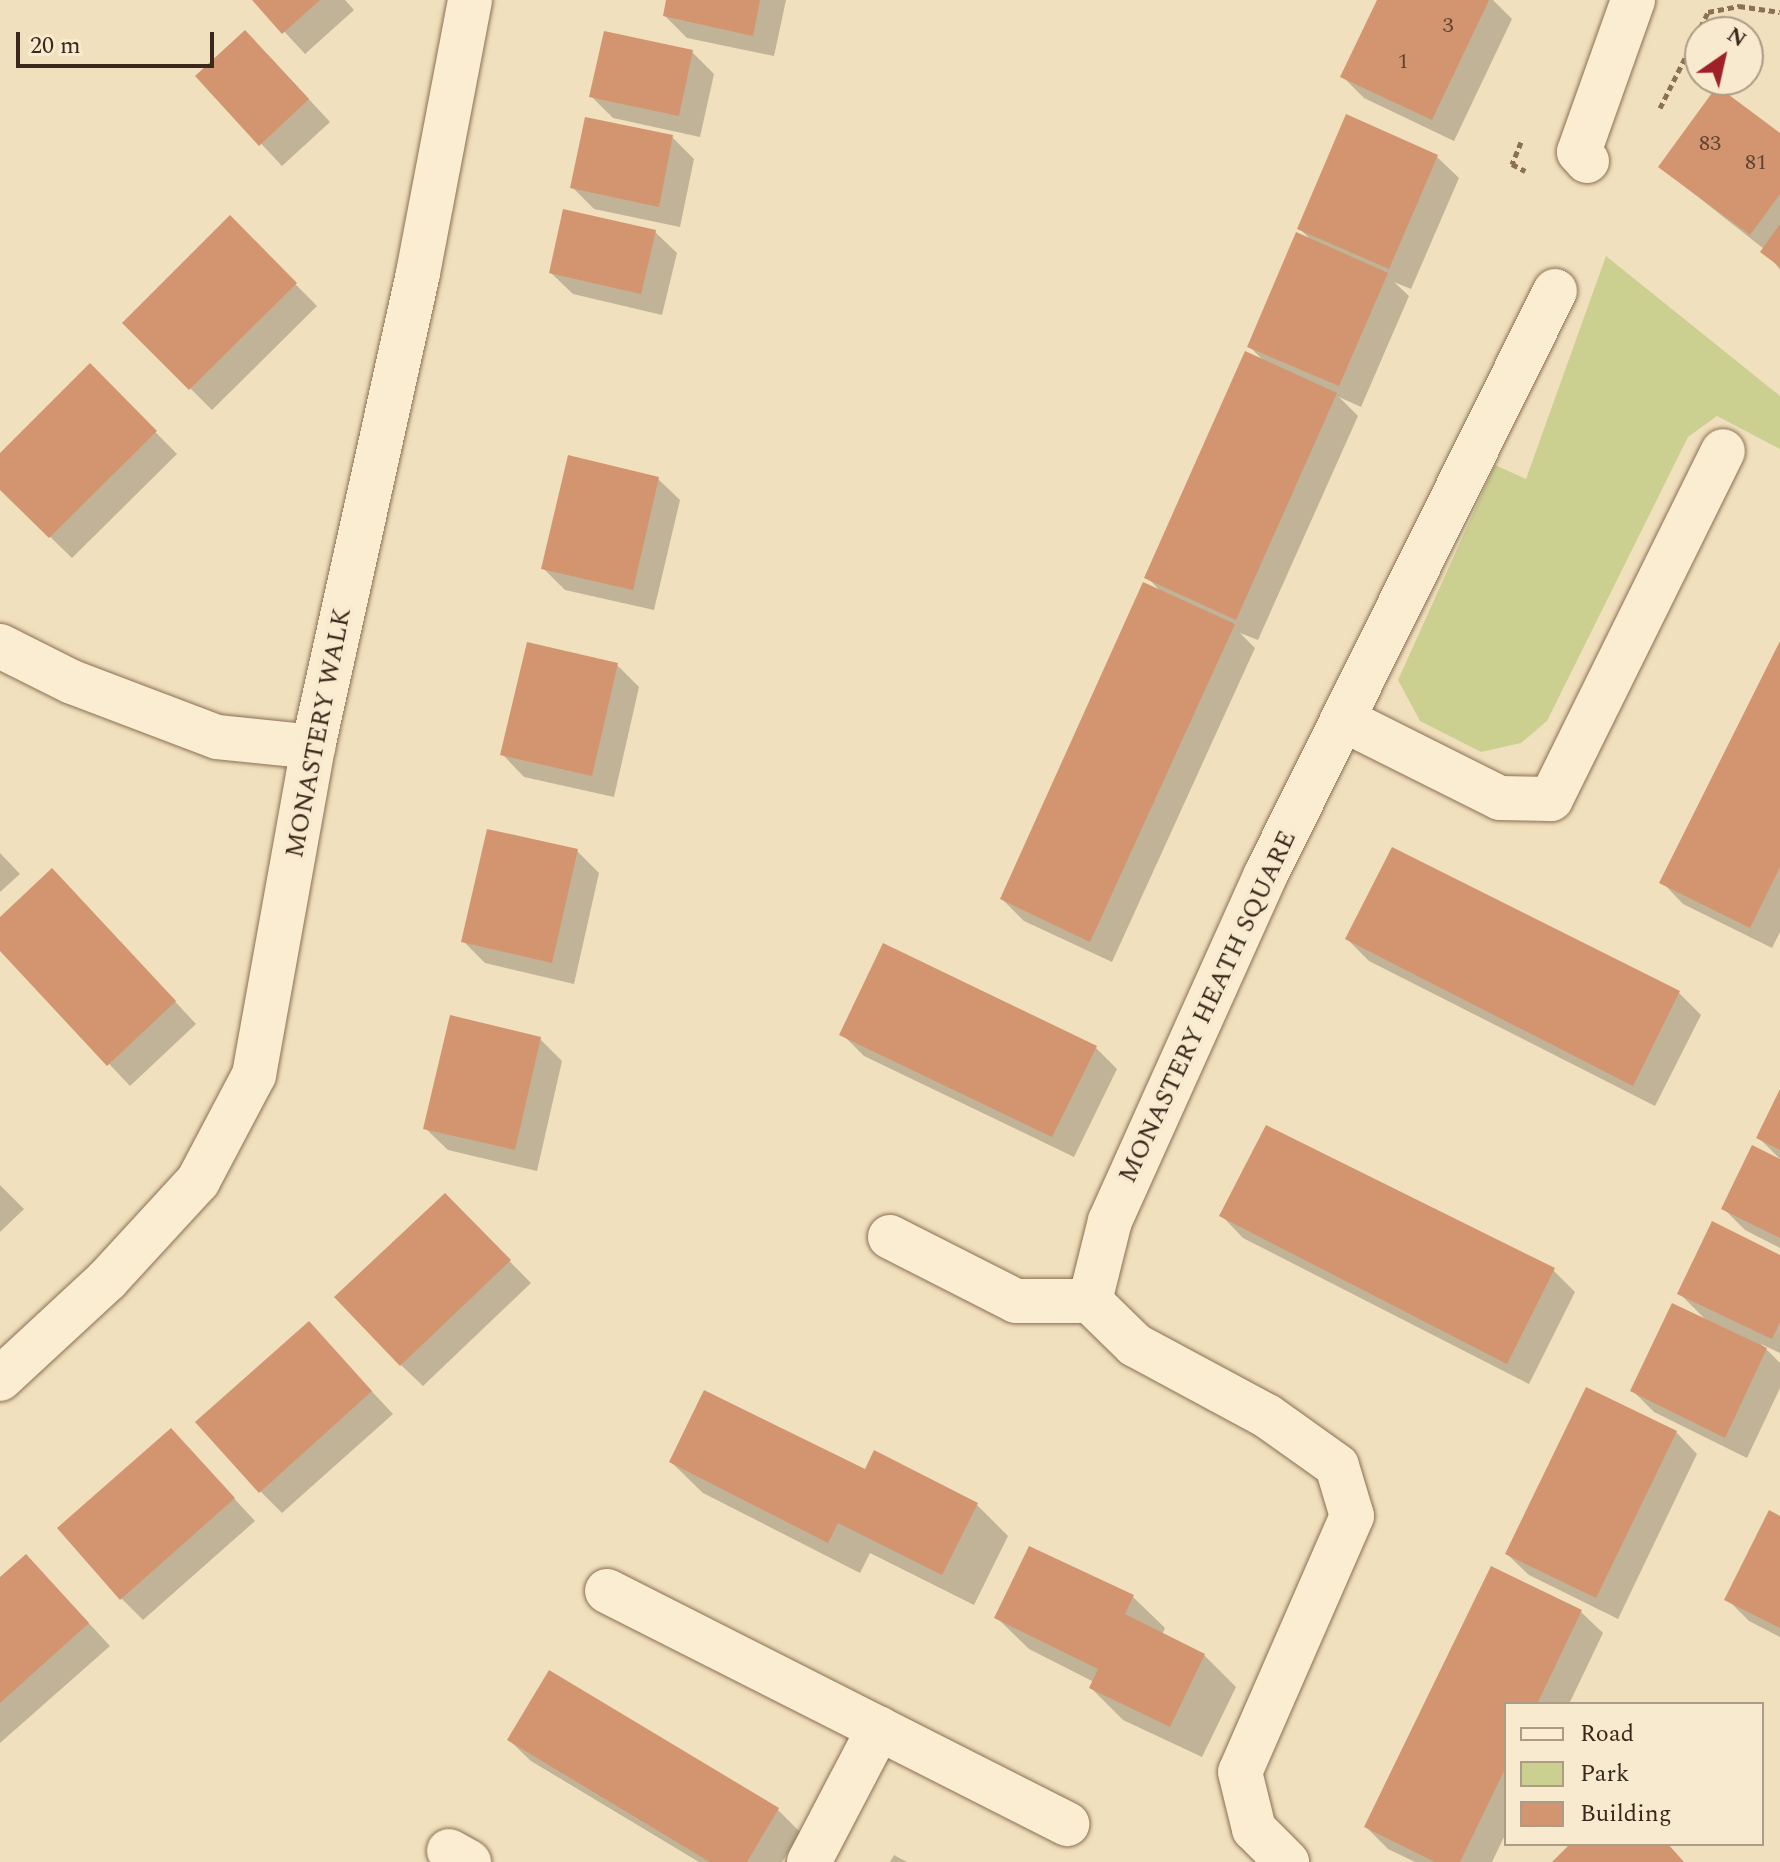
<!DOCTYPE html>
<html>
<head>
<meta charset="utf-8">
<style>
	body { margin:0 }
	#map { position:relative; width:1780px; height:1862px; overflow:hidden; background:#f1e0bd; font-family:Spectral,serif }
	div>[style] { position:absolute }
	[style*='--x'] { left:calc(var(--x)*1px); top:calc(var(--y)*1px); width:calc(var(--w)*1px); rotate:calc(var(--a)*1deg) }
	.green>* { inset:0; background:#cbd091 }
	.shadow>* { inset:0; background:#0003 }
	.building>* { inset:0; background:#d39570 }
	.path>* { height:5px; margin-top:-2.5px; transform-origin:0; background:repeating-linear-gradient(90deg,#8b7055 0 6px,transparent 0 10px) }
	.roads { filter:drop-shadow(0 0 2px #8b7055) drop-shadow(0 0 2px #8b7055) }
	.minor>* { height:44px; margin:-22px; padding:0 22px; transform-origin:22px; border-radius:22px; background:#fbedd1 }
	span { translate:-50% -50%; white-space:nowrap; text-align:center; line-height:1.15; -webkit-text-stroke:7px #f8eace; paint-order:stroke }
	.number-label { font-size:22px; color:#604330 }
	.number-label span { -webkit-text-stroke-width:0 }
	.street-label { font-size:26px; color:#39281b }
	.legend { position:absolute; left:1504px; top:1702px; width:260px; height:144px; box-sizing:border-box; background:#f8eace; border:2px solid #ac9c86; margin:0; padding:10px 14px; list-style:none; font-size:24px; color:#39281b }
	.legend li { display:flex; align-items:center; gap:16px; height:40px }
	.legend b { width:40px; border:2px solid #ac9c86 }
	.north { position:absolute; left:1684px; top:16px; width:80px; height:80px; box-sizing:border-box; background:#f8eace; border:2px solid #ac9c86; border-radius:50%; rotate:34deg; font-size:22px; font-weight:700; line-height:32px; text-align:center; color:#39281b }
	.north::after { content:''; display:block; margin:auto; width:28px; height:36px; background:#9f2026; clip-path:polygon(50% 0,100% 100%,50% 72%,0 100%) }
	.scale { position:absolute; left:16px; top:32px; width:198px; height:36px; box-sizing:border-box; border:4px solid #39281b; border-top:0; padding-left:10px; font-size:24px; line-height:28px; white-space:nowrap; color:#39281b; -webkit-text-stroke:6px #f8eace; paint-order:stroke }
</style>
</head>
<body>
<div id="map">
	<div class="green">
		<i style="clip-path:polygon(1606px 256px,1780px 396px,1780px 449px,1717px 416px,1688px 437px,1547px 721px,1521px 743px,1481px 752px,1420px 721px,1398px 680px,1495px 465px,1526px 479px)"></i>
	</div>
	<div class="shadow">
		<i style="clip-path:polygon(255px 0,345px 0,354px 10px,305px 54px)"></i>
		<i style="clip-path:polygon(668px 0,786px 0,774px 56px,687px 38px,665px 16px)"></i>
		<i style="clip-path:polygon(1379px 0,1493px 0,1512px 19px,1454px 141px,1364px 98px,1343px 77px)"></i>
		<i style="clip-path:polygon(692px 52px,714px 74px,700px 137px,613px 118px,591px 96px)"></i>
		<i style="clip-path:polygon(267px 54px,330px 122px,282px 166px,198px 76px)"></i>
		<i style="clip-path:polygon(1780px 135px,1780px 270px,1764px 249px,1660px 167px)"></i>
		<i style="clip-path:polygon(672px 137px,694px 159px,680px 227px,594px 209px,572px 187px)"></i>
		<i style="clip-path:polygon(1437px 157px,1459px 178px,1411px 289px,1394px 282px,1409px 296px,1361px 407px,1339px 397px,1358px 416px,1258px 640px,1240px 633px,1255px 648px,1112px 962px,1024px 921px,1002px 899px,1162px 593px,1147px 577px,1264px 361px,1249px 346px,1312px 241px,1299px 228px)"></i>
		<i style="clip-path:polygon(230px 218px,317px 306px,212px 410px,125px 323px)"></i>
		<i style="clip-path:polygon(655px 232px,677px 253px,662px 315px,573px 294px,551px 273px)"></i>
		<i style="clip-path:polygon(90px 366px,177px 454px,72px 558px,0 488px,0 456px)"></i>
		<i style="clip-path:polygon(658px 479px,680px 500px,654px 610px,565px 590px,543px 568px)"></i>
		<i style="clip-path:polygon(1780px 645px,1780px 932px,1772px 948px,1683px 904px,1662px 882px)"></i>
		<i style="clip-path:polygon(617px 665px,639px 687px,614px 797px,524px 777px,503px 755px)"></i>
		<i style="clip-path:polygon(577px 851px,599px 873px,574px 984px,485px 963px,463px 941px)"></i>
		<i style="clip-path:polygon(0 853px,20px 874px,0 892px)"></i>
		<i style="clip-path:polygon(74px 893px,196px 1024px,130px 1086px,0 948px,0 920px)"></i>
		<i style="clip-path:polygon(1347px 939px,1679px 993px,1701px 1015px,1655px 1106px,1369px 961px)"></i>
		<i style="clip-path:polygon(842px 1034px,1096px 1048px,1117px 1069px,1074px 1157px,864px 1056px)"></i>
		<i style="clip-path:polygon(540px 1039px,562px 1061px,537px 1171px,448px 1150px,426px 1129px)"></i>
		<i style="clip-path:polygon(1780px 1094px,1780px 1159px,1759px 1138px)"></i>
		<i style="clip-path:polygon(1780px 1161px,1780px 1248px,1745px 1230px,1723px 1208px)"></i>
		<i style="clip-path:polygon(0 1185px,24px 1209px,0 1232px)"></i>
		<i style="clip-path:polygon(445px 1196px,531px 1283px,423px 1386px,401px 1365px)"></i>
		<i style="clip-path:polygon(1222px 1216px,1553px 1270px,1575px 1292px,1529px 1384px,1243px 1238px)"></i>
		<i style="clip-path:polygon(1780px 1257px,1780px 1353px,1761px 1344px,1780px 1363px,1780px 1388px,1747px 1458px,1654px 1412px,1632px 1390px,1706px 1320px,1679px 1293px)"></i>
		<i style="clip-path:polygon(309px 1324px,393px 1414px,282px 1513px,260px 1491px)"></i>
		<i style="clip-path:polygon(1676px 1432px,1697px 1454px,1618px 1619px,1529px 1575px,1507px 1554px)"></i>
		<i style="clip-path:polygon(192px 1453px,255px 1521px,143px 1620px,121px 1598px)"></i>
		<i style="clip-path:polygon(671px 1462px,866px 1472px,977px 1505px,1008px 1536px,974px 1605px,870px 1553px,860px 1573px,703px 1493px)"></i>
		<i style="clip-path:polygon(1780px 1518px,1780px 1637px,1749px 1621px,1727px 1599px)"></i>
		<i style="clip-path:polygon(47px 1578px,110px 1646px,0 1743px,0 1579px)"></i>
		<i style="clip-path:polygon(1133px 1597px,1165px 1628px,1162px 1635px,1204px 1655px,1236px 1687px,1202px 1757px,1123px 1720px,1091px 1688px,1094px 1682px,1029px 1649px,997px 1618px)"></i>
		<i style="clip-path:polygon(1581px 1612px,1603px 1633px,1569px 1704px,1506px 1704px,1506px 1833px,1492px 1862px,1415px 1862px,1388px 1849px,1366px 1827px)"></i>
		<i style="clip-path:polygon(550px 1673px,778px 1810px,800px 1832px,782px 1862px,699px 1862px,531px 1761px,509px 1740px)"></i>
		<i style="clip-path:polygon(894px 1855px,907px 1862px,890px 1862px)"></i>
	</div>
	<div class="building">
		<i style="clip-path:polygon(252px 0,320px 0,282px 34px)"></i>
		<i style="clip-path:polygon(666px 0,760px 0,753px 36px,663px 16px)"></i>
		<i style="clip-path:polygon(1377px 0,1489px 0,1432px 120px,1340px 77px)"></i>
		<i style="clip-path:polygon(245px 30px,309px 99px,259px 146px,195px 76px)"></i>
		<i style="clip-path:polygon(604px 31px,693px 50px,679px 116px,589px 97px)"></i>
		<i style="clip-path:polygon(1717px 86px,1780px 133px,1780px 194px,1750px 235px,1658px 167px)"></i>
		<i style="clip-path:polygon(1346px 114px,1438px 155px,1389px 269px,1297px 229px)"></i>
		<i style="clip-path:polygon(585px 117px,673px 135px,659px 207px,570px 188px)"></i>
		<i style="clip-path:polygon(563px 209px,656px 230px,641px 294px,549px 273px)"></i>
		<i style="clip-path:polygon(230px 215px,297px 283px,189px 390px,122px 323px)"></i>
		<i style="clip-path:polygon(1780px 224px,1780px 267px,1760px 252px)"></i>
		<i style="clip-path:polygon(1296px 232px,1388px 273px,1339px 386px,1247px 347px)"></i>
		<i style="clip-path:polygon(1245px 351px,1337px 393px,1236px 620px,1144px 578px)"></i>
		<i style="clip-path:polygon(90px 363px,157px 431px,49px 538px,0 490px,0 453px)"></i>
		<i style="clip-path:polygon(568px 455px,659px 477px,633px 590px,541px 569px)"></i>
		<i style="clip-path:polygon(1143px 582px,1235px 624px,1090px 942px,1000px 899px)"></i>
		<i style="clip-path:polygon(1780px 641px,1780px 867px,1750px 928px,1659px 883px)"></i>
		<i style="clip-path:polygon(527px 642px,618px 663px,592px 776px,500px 755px)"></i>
		<i style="clip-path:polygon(487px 829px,578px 849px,552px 963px,461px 942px)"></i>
		<i style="clip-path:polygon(1392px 847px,1680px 991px,1633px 1086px,1345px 939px)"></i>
		<i style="clip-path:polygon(52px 868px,176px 1001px,107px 1066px,0 951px,0 917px)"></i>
		<i style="clip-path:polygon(883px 943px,1097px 1046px,1052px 1137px,839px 1035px)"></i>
		<i style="clip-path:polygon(450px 1015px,541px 1037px,515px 1150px,423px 1129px)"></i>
		<i style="clip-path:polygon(1780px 1089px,1780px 1150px,1756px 1138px)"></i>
		<i style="clip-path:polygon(1266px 1125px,1555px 1268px,1507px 1364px,1219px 1216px)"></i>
		<i style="clip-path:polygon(1752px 1145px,1780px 1159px,1780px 1238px,1721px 1209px)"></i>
		<i style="clip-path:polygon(445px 1193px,511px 1260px,400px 1366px,334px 1297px)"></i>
		<i style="clip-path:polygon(1712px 1221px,1780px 1255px,1780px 1322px,1772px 1339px,1677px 1294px)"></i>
		<i style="clip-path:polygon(1672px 1303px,1767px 1348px,1725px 1438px,1630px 1391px)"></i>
		<i style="clip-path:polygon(309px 1321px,372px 1391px,259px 1493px,195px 1422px)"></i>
		<i style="clip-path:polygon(1586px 1387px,1677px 1431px,1596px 1598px,1505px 1554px)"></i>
		<i style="clip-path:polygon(704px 1390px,865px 1469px,874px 1450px,978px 1503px,942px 1575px,838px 1523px,828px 1543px,669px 1462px)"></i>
		<i style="clip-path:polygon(171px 1428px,235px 1498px,120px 1600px,57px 1528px)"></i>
		<i style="clip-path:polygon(1769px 1510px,1780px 1516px,1780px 1628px,1724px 1600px)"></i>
		<i style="clip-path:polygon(1029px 1546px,1134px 1595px,1125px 1614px,1205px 1654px,1170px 1727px,1089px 1688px,1098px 1669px,994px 1618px)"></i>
		<i style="clip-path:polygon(26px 1554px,89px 1623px,0 1703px,0 1577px)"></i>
		<i style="clip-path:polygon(1491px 1566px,1582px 1610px,1537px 1704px,1506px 1704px,1506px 1767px,1460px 1862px,1435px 1862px,1364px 1827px)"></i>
		<i style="clip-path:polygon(549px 1670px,779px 1808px,747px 1862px,710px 1862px,507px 1740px)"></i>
		<i style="clip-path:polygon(1570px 1844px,1668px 1844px,1684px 1862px,1552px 1862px)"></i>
	</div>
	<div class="path">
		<i style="--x:1660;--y:108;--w:107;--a:-63.4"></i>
		<i style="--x:1708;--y:12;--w:32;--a:-11"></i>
		<i style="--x:1739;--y:6;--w:41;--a:8.3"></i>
		<i style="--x:1521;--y:142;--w:24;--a:112"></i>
		<i style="--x:1512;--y:164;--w:15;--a:28"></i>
	</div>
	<div class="roads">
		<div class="minor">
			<i style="--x:1587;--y:161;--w:12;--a:-132"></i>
			<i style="--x:1579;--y:152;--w:161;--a:-70.4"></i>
			<i style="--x:0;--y:646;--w:80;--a:26.6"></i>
			<i style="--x:72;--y:682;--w:155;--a:20.8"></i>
			<i style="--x:217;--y:737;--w:97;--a:5.9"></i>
			<i style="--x:1344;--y:720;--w:174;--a:26.6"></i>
			<i style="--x:1500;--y:798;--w:51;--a:1.1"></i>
			<i style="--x:1551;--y:799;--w:388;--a:-63.7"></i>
			<i style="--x:890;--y:1237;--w:141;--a:26.9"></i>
			<i style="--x:1016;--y:1301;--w:74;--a:0"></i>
			<i style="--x:1090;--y:1301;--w:82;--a:-76"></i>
			<i style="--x:1110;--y:1221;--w:378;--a:-65.8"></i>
			<i style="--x:1265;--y:876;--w:653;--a:-63.63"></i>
			<i style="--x:1090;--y:1301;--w:63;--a:44.4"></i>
			<i style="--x:1135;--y:1345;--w:150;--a:28.3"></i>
			<i style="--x:1267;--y:1416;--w:86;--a:35.5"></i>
			<i style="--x:1337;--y:1466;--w:52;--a:73.3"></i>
			<i style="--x:1352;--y:1516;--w:279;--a:113.6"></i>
			<i style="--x:1240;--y:1772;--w:59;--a:76.2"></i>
			<i style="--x:1254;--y:1829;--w:47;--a:45"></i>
			<i style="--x:0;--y:1379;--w:146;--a:-42.8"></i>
			<i style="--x:107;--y:1280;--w:134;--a:-47.4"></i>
			<i style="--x:198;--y:1181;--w:120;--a:-62.2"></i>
			<i style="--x:254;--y:1075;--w:333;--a:-79.8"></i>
			<i style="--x:313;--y:747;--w:485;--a:-77.5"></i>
			<i style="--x:418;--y:273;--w:278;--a:-79.2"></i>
			<i style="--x:607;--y:1591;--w:516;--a:26.86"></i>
			<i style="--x:449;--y:1851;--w:23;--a:29"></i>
			<i style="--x:809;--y:1862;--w:151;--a:-62.4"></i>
		</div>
	</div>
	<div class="number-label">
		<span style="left:1448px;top:26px">3</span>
		<span style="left:1403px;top:62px">1</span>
		<span style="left:1710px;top:144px">83</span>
		<span style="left:1756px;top:163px">81</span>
	</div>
	<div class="street-label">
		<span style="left:319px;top:733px;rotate:-79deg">MONASTERY WALK</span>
		<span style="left:1208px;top:1007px;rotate:-65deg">MONASTERY HEATH SQUARE</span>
	</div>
	<ul class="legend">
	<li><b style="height:10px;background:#fbedd1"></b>Road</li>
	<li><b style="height:22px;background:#cbd091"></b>Park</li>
	<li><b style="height:22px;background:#d39570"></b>Building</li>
	</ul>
	<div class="north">N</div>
	<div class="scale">20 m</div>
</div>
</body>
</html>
